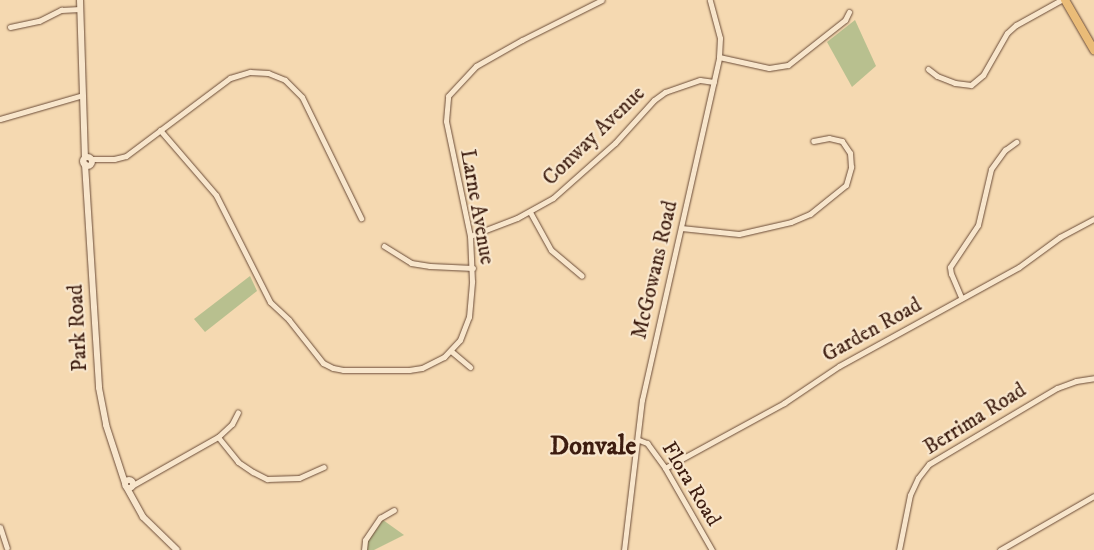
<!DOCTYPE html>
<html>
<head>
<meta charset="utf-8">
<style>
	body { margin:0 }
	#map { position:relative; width:1094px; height:550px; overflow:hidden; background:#f5d9b1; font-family:"IM FELL DW Pica",serif }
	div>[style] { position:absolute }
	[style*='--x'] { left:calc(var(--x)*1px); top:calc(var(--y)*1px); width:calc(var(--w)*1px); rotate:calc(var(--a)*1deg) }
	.green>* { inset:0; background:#b8c08f }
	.roads { filter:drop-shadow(0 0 1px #6b4c38) drop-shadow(0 0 1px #6b4c38) }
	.minor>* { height:5px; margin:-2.5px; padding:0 2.5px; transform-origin:2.5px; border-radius:2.5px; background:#f8e6cc }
	.tertiary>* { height:6px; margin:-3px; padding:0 3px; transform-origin:3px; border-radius:3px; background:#f8e6cc }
	.tertiary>.ring { margin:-3px; padding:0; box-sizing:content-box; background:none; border:6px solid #f8e6cc; border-radius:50% }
	.primary>* { height:8px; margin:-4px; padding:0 4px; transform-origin:4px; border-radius:4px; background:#eabc78 }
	span { translate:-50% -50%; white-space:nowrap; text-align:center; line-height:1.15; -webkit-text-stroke:4.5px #f8e6cc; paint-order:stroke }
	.street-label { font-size:21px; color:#3d1d10 }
	.district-label { font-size:26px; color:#3d1d10; font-weight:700 }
</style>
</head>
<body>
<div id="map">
	<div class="green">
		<i style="clip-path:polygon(855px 20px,876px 66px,852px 87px,827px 42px)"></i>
		<i style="clip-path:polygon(250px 276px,257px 291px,205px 332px,194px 319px)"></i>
		<i style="clip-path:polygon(383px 520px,404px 535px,374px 550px,367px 550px,368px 541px)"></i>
	</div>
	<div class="roads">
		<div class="minor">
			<i style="--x:10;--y:27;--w:30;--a:-12"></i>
			<i style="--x:39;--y:21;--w:25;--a:-27"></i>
			<i style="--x:61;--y:10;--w:19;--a:-3"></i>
			<i style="--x:719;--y:57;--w:51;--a:12.4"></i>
			<i style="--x:769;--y:68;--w:19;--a:-9"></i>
			<i style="--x:788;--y:65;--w:73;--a:-38.3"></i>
			<i style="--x:845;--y:20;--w:9;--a:-63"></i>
			<i style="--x:928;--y:69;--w:11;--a:38"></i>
			<i style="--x:937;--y:76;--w:19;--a:21"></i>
			<i style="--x:955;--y:83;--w:16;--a:7"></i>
			<i style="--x:971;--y:85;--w:16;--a:-40"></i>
			<i style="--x:983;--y:75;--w:48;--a:-60.3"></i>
			<i style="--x:1007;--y:33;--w:12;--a:-42"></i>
			<i style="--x:1016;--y:25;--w:51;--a:-29.1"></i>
			<i style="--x:0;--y:119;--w:86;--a:-16.1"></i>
			<i style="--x:160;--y:130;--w:86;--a:49.3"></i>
			<i style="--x:216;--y:195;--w:120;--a:63.2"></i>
			<i style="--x:270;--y:302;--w:26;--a:43"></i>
			<i style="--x:289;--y:320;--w:55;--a:51.7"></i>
			<i style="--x:323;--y:363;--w:11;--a:27"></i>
			<i style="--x:333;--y:368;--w:10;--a:11"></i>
			<i style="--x:343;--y:370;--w:66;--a:0"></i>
			<i style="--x:409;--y:370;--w:13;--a:-9"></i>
			<i style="--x:422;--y:368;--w:25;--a:-27"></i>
			<i style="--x:444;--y:357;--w:23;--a:-47"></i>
			<i style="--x:460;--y:340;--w:25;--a:-69"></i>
			<i style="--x:469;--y:317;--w:36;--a:-85"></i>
			<i style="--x:472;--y:281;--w:45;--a:-92.5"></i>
			<i style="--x:470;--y:236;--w:117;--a:-101.8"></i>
			<i style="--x:446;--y:121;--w:25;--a:-85"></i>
			<i style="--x:448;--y:96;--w:41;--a:-47"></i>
			<i style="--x:476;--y:66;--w:53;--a:-29.5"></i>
			<i style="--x:522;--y:40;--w:89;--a:-26.6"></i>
			<i style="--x:91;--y:159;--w:23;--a:0"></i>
			<i style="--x:114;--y:159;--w:12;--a:-14"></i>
			<i style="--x:126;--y:156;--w:130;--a:-36.9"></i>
			<i style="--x:230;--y:78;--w:21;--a:-17"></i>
			<i style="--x:250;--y:72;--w:18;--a:3"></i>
			<i style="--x:268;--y:73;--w:18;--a:22"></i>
			<i style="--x:285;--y:80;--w:24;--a:45"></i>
			<i style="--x:302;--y:97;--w:135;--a:64"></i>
			<i style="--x:530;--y:212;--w:43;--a:61.1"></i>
			<i style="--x:551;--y:250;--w:40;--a:40"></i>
			<i style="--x:681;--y:228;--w:58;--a:5.9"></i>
			<i style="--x:739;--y:234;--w:53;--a:-13"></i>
			<i style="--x:791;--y:222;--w:21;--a:-23"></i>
			<i style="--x:810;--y:214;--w:46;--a:-38.9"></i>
			<i style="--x:846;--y:185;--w:19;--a:-74"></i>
			<i style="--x:851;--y:167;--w:14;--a:-94"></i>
			<i style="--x:850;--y:153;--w:14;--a:-124"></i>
			<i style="--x:842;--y:141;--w:13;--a:-167"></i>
			<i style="--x:829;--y:138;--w:16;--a:169"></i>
			<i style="--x:470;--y:236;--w:50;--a:-21"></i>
			<i style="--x:517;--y:218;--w:41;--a:-29.1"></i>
			<i style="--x:553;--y:198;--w:83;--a:-41.6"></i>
			<i style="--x:615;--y:143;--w:58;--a:-47.8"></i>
			<i style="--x:654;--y:100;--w:14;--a:-36"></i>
			<i style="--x:665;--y:92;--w:37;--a:-19"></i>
			<i style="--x:700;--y:80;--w:14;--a:8"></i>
			<i style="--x:384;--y:246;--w:32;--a:32"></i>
			<i style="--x:411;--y:263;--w:19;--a:9"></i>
			<i style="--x:430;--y:266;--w:43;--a:2.7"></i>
			<i style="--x:961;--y:297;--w:25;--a:-113"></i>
			<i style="--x:951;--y:274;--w:7;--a:-98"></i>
			<i style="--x:950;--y:267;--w:50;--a:-56.3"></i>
			<i style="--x:978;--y:225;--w:57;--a:-76.9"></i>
			<i style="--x:991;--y:169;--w:24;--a:-54"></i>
			<i style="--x:1005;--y:150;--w:14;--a:-36"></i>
			<i style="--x:451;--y:351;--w:25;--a:40"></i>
			<i style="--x:218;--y:437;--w:32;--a:51"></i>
			<i style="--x:238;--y:462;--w:18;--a:34"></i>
			<i style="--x:253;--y:472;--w:16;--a:27"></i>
			<i style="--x:267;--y:479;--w:32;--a:-2"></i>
			<i style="--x:299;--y:478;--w:27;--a:-24"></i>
			<i style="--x:639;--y:440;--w:9;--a:21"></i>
			<i style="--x:647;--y:443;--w:31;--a:54"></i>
			<i style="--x:665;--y:468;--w:95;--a:60.2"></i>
			<i style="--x:665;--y:468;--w:136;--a:-28.6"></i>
			<i style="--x:784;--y:403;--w:66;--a:-33.9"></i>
			<i style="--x:839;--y:366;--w:205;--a:-28.8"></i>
			<i style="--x:1019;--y:267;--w:51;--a:-36.2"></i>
			<i style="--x:1060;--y:237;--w:38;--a:-28"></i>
			<i style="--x:133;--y:485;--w:98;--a:-29.5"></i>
			<i style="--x:218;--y:437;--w:19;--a:-43"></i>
			<i style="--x:232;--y:424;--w:13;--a:-63"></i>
			<i style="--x:0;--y:527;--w:22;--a:72"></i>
			<i style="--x:364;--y:550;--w:10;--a:-84"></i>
			<i style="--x:365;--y:540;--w:27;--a:-56"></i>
			<i style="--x:380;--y:518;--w:16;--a:-30"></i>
			<i style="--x:624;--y:550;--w:151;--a:-83.2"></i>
			<i style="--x:642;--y:400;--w:352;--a:-77.3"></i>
			<i style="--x:719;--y:57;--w:19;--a:-87"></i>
			<i style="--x:720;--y:38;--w:39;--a:-105"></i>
			<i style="--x:899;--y:550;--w:56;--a:-78.7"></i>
			<i style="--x:910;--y:495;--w:19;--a:-65"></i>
			<i style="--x:918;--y:478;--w:18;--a:-52"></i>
			<i style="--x:929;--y:464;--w:149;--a:-30.7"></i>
			<i style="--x:1057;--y:388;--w:20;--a:-20"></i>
			<i style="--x:1076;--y:381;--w:18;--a:-9"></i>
			<i style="--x:1000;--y:550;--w:108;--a:-29.9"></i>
		</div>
		<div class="tertiary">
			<i style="--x:80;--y:0;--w:157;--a:88.2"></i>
			<i class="ring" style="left:82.5px;top:156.5px;width:3px;height:3px"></i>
			<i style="--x:85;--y:164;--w:224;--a:86.4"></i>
			<i style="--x:99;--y:388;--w:38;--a:79"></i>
			<i style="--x:106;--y:425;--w:61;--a:71.9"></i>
			<i class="ring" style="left:125px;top:480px;width:2px;height:2px"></i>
			<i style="--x:127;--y:488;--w:33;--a:61"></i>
			<i style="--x:143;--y:517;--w:47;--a:44.1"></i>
		</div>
		<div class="primary">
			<i style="--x:1065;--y:0;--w:58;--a:59.9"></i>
		</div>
	</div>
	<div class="street-label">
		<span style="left:594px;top:136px;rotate:-44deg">Conway Avenue</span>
		<span style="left:477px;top:207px;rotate:80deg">Larne Avenue</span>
		<span style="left:655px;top:270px;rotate:-77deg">McGowans Road</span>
		<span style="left:78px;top:328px;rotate:-93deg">Park Road</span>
		<span style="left:872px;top:330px;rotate:-29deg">Garden Road</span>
		<span style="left:975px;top:419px;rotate:-32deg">Berrima Road</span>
		<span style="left:691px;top:484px;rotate:59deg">Flora Road</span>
	</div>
	<div class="district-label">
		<span style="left:593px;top:447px">Donvale</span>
	</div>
</div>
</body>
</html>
